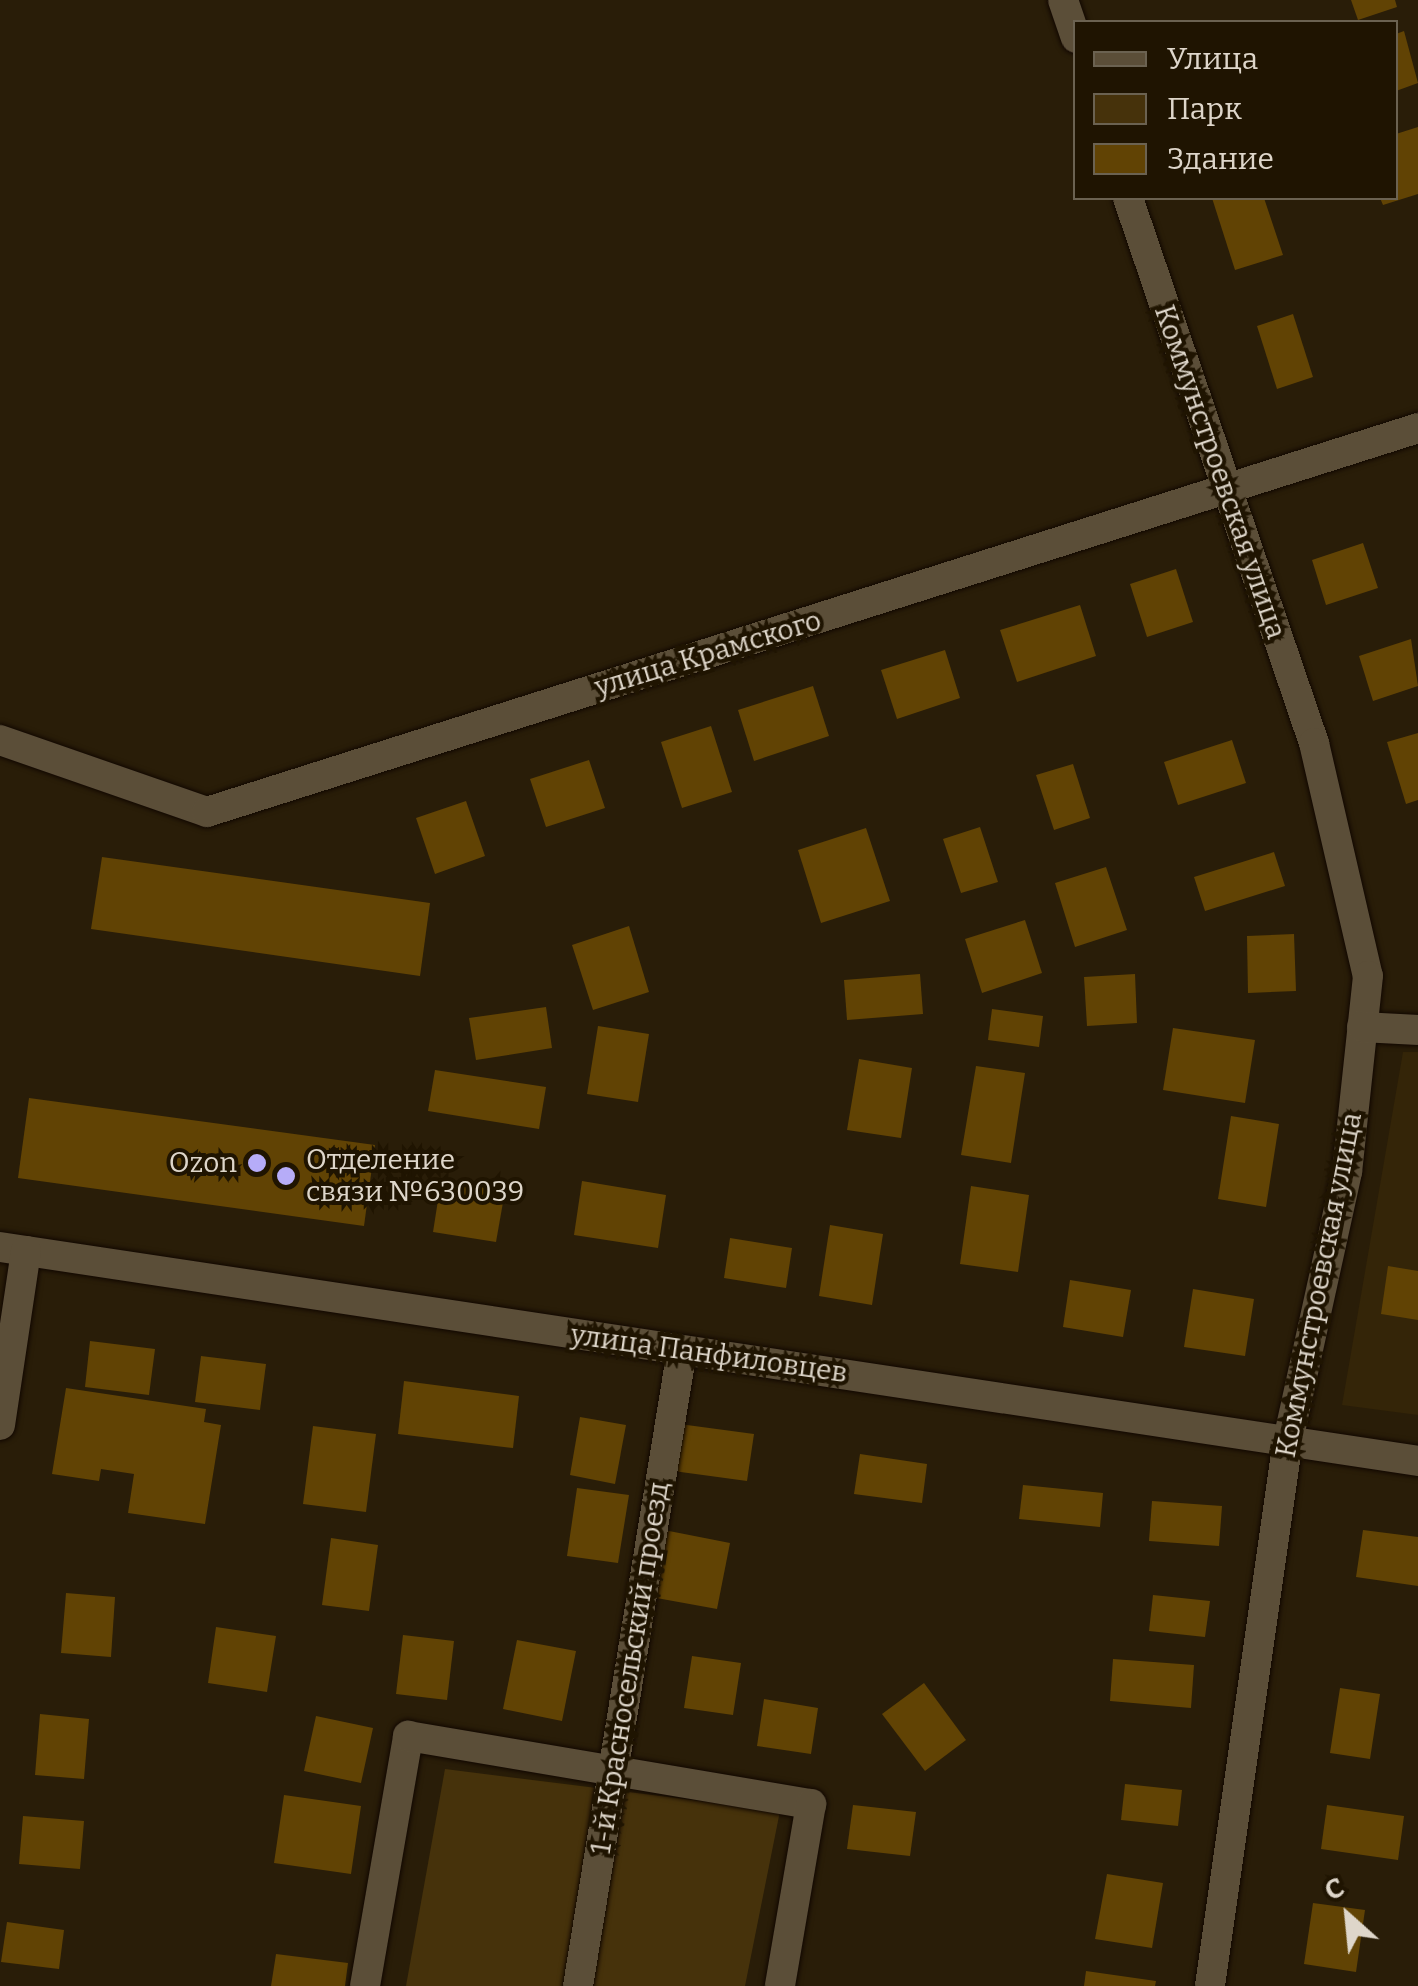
<!DOCTYPE html>
<html>
<head>
<meta charset="utf-8">
<style>
	body { margin:0 }
	#map { position:relative; width:1418px; height:1986px; overflow:hidden; background:#291d08; font-family:Bitter,serif }
	div>[style] { position:absolute }
	[style*='--x'] { left:calc(var(--x)*1px); top:calc(var(--y)*1px); width:calc(var(--w)*1px); rotate:calc(var(--a)*1deg) }
	.built>* { inset:0; background:#342508 }
	.green>* { inset:0; background:#46320b }
	.building>* { inset:0; background:#614304 }
	.roads { filter:drop-shadow(0 0 2px #110700) drop-shadow(0 0 2px #110700) }
	.minor>* { height:30px; margin:-15px; padding:0 15px; transform-origin:15px; border-radius:15px; background:#5b4e38 }
	.dots>* { width:28px; height:28px; translate:-50% -50%; box-sizing:border-box; border:5px solid #1f1401; border-radius:50% }
	span { translate:-50% -50%; white-space:nowrap; text-align:center; line-height:1.15; -webkit-text-stroke:8px #1f1401; paint-order:stroke }
	.street-label { font-size:28px; color:#ded6ca }
	.poi-label { font-size:28px; color:#ded6ca }
	.left { translate:0 -50%; text-align:left }
	.right { translate:-100% -50%; text-align:right }
	.legend { position:absolute; left:1073px; top:20px; width:325px; height:180px; box-sizing:border-box; background:#1f1401; border:2px solid #6b6251; margin:0; padding:12px 18px; list-style:none; font-size:30px; color:#ded6ca }
	.legend li { display:flex; align-items:center; gap:20px; height:50px }
	.legend b { width:50px; border:2px solid #6b6251 }
	.north { position:absolute; left:1298px; top:1866px; width:100px; height:100px; -webkit-text-stroke:8px #1f1401; paint-order:stroke; rotate:333deg; font-size:28px; font-weight:700; line-height:40px; text-align:center; color:#ded6ca }
	.north::after { content:''; display:block; margin:auto; width:35px; height:45px; background:#ded6ca; clip-path:polygon(50% 0,100% 100%,50% 72%,0 100%) }
</style>
</head>
<body>
<div id="map">
	<div class="built">
		<i style="clip-path:polygon(1403px 1052px,1418px 1052px,1418px 1415px,1342px 1405px)"></i>
	</div>
	<div class="green">
		<i style="clip-path:polygon(445px 1769px,780px 1811px,745px 1986px,406px 1986px)"></i>
	</div>
	<div class="building">
		<i style="clip-path:polygon(1351px 0,1395px 0,1397px 7px,1358px 20px)"></i>
		<i style="clip-path:polygon(1404px 31px,1418px 83px,1396px 91px,1396px 34px)"></i>
		<i style="clip-path:polygon(1418px 127px,1418px 194px,1383px 205px,1380px 198px,1396px 198px,1396px 134px)"></i>
		<i style="clip-path:polygon(1212px 198px,1264px 198px,1283px 255px,1235px 270px)"></i>
		<i style="clip-path:polygon(1293px 314px,1313px 377px,1277px 389px,1257px 326px)"></i>
		<i style="clip-path:polygon(1363px 543px,1378px 588px,1326px 605px,1312px 560px)"></i>
		<i style="clip-path:polygon(1176px 569px,1193px 622px,1147px 637px,1130px 584px)"></i>
		<i style="clip-path:polygon(1080px 605px,1096px 656px,1017px 682px,1000px 630px)"></i>
		<i style="clip-path:polygon(1411px 639px,1418px 686px,1373px 701px,1359px 656px)"></i>
		<i style="clip-path:polygon(945px 650px,960px 698px,897px 719px,881px 670px)"></i>
		<i style="clip-path:polygon(813px 686px,829px 736px,754px 761px,738px 710px)"></i>
		<i style="clip-path:polygon(711px 726px,732px 792px,682px 808px,661px 742px)"></i>
		<i style="clip-path:polygon(1418px 733px,1418px 800px,1406px 804px,1387px 742px)"></i>
		<i style="clip-path:polygon(1232px 740px,1246px 783px,1178px 805px,1164px 762px)"></i>
		<i style="clip-path:polygon(589px 760px,605px 808px,546px 827px,530px 779px)"></i>
		<i style="clip-path:polygon(1073px 764px,1090px 818px,1054px 830px,1036px 775px)"></i>
		<i style="clip-path:polygon(466px 801px,485px 856px,435px 874px,416px 818px)"></i>
		<i style="clip-path:polygon(980px 827px,998px 882px,961px 893px,943px 839px)"></i>
		<i style="clip-path:polygon(866px 828px,890px 901px,821px 923px,798px 850px)"></i>
		<i style="clip-path:polygon(1274px 852px,1285px 886px,1205px 911px,1194px 877px)"></i>
		<i style="clip-path:polygon(102px 857px,430px 903px,420px 976px,91px 929px)"></i>
		<i style="clip-path:polygon(1106px 867px,1127px 930px,1075px 947px,1055px 883px)"></i>
		<i style="clip-path:polygon(1025px 920px,1042px 973px,982px 993px,965px 939px)"></i>
		<i style="clip-path:polygon(629px 926px,649px 992px,593px 1010px,572px 945px)"></i>
		<i style="clip-path:polygon(1294px 934px,1296px 991px,1248px 993px,1247px 936px)"></i>
		<i style="clip-path:polygon(920px 974px,923px 1014px,847px 1020px,844px 980px)"></i>
		<i style="clip-path:polygon(1135px 974px,1137px 1023px,1087px 1026px,1084px 977px)"></i>
		<i style="clip-path:polygon(546px 1007px,552px 1048px,476px 1060px,469px 1018px)"></i>
		<i style="clip-path:polygon(992px 1009px,1043px 1016px,1039px 1047px,988px 1040px)"></i>
		<i style="clip-path:polygon(598px 1026px,649px 1034px,638px 1102px,587px 1094px)"></i>
		<i style="clip-path:polygon(1173px 1028px,1255px 1040px,1245px 1103px,1163px 1090px)"></i>
		<i style="clip-path:polygon(859px 1059px,912px 1068px,901px 1138px,847px 1130px)"></i>
		<i style="clip-path:polygon(976px 1066px,1025px 1073px,1011px 1163px,961px 1155px)"></i>
		<i style="clip-path:polygon(435px 1070px,546px 1087px,539px 1129px,428px 1111px)"></i>
		<i style="clip-path:polygon(29px 1098px,375px 1145px,364px 1226px,18px 1178px)"></i>
		<i style="clip-path:polygon(1231px 1116px,1279px 1124px,1266px 1207px,1218px 1199px)"></i>
		<i style="clip-path:polygon(441px 1181px,505px 1191px,496px 1242px,433px 1232px)"></i>
		<i style="clip-path:polygon(582px 1181px,666px 1195px,658px 1248px,574px 1235px)"></i>
		<i style="clip-path:polygon(971px 1186px,1029px 1195px,1018px 1272px,960px 1264px)"></i>
		<i style="clip-path:polygon(830px 1225px,883px 1234px,872px 1305px,819px 1296px)"></i>
		<i style="clip-path:polygon(730px 1238px,792px 1248px,786px 1288px,724px 1278px)"></i>
		<i style="clip-path:polygon(1388px 1266px,1418px 1271px,1418px 1320px,1381px 1314px)"></i>
		<i style="clip-path:polygon(1070px 1280px,1131px 1290px,1123px 1337px,1063px 1327px)"></i>
		<i style="clip-path:polygon(1193px 1289px,1254px 1299px,1245px 1356px,1184px 1347px)"></i>
		<i style="clip-path:polygon(90px 1341px,155px 1349px,149px 1395px,85px 1387px)"></i>
		<i style="clip-path:polygon(201px 1356px,266px 1364px,260px 1410px,195px 1402px)"></i>
		<i style="clip-path:polygon(404px 1381px,519px 1396px,513px 1448px,398px 1434px)"></i>
		<i style="clip-path:polygon(66px 1388px,206px 1409px,204px 1422px,221px 1425px,205px 1524px,128px 1513px,134px 1474px,101px 1469px,99px 1481px,52px 1474px)"></i>
		<i style="clip-path:polygon(580px 1417px,626px 1425px,615px 1484px,570px 1475px)"></i>
		<i style="clip-path:polygon(672px 1423px,754px 1434px,747px 1481px,666px 1470px)"></i>
		<i style="clip-path:polygon(313px 1426px,376px 1434px,366px 1512px,303px 1504px)"></i>
		<i style="clip-path:polygon(860px 1454px,927px 1464px,922px 1503px,854px 1494px)"></i>
		<i style="clip-path:polygon(1023px 1485px,1103px 1493px,1100px 1527px,1019px 1519px)"></i>
		<i style="clip-path:polygon(577px 1488px,629px 1495px,618px 1563px,567px 1556px)"></i>
		<i style="clip-path:polygon(1152px 1501px,1222px 1506px,1219px 1546px,1149px 1541px)"></i>
		<i style="clip-path:polygon(664px 1530px,730px 1543px,717px 1609px,651px 1597px)"></i>
		<i style="clip-path:polygon(1363px 1530px,1418px 1537px,1418px 1586px,1356px 1577px)"></i>
		<i style="clip-path:polygon(331px 1538px,378px 1545px,369px 1611px,322px 1605px)"></i>
		<i style="clip-path:polygon(66px 1593px,115px 1597px,111px 1657px,61px 1653px)"></i>
		<i style="clip-path:polygon(1153px 1595px,1210px 1601px,1205px 1637px,1149px 1631px)"></i>
		<i style="clip-path:polygon(216px 1627px,276px 1636px,267px 1692px,208px 1683px)"></i>
		<i style="clip-path:polygon(403px 1635px,454px 1641px,447px 1700px,396px 1694px)"></i>
		<i style="clip-path:polygon(517px 1640px,576px 1651px,562px 1721px,503px 1709px)"></i>
		<i style="clip-path:polygon(692px 1656px,741px 1663px,733px 1715px,684px 1708px)"></i>
		<i style="clip-path:polygon(1113px 1659px,1194px 1665px,1191px 1708px,1110px 1701px)"></i>
		<i style="clip-path:polygon(924px 1683px,966px 1740px,925px 1771px,882px 1714px)"></i>
		<i style="clip-path:polygon(1340px 1688px,1380px 1694px,1370px 1759px,1330px 1753px)"></i>
		<i style="clip-path:polygon(764px 1699px,818px 1708px,811px 1754px,757px 1746px)"></i>
		<i style="clip-path:polygon(40px 1714px,89px 1719px,84px 1779px,35px 1775px)"></i>
		<i style="clip-path:polygon(316px 1716px,373px 1728px,361px 1783px,304px 1771px)"></i>
		<i style="clip-path:polygon(1125px 1784px,1182px 1790px,1178px 1826px,1121px 1820px)"></i>
		<i style="clip-path:polygon(284px 1795px,361px 1806px,351px 1874px,274px 1863px)"></i>
		<i style="clip-path:polygon(853px 1805px,916px 1812px,910px 1856px,847px 1849px)"></i>
		<i style="clip-path:polygon(1327px 1805px,1404px 1816px,1398px 1860px,1321px 1849px)"></i>
		<i style="clip-path:polygon(23px 1816px,84px 1821px,80px 1869px,19px 1864px)"></i>
		<i style="clip-path:polygon(1107px 1874px,1163px 1883px,1152px 1948px,1095px 1939px)"></i>
		<i style="clip-path:polygon(1313px 1903px,1365px 1910px,1356px 1972px,1304px 1964px)"></i>
		<i style="clip-path:polygon(7px 1922px,64px 1930px,59px 1969px,1px 1962px)"></i>
		<i style="clip-path:polygon(276px 1954px,348px 1963px,345px 1986px,271px 1986px)"></i>
		<i style="clip-path:polygon(1086px 1971px,1156px 1981px,1155px 1986px,1084px 1986px)"></i>
	</div>
	<div class="roads">
		<div class="minor">
			<i style="--x:1063;--y:0;--w:40;--a:71.1"></i>
			<i style="--x:1128;--y:198;--w:576;--a:71.16"></i>
			<i style="--x:1314;--y:743;--w:239;--a:77"></i>
			<i style="--x:1368;--y:976;--w:197;--a:96.1"></i>
			<i style="--x:1347;--y:1172;--w:274;--a:102.4"></i>
			<i style="--x:1288;--y:1440;--w:552;--a:98.13"></i>
			<i style="--x:0;--y:740;--w:219;--a:19.2"></i>
			<i style="--x:207;--y:812;--w:1270;--a:-17.59"></i>
			<i style="--x:1362;--y:1027;--w:56;--a:3.1"></i>
			<i style="--x:0;--y:1247;--w:1434;--a:8.58"></i>
			<i style="--x:0;--y:1425;--w:176;--a:-81.5"></i>
			<i style="--x:365;--y:1986;--w:254;--a:-80.2"></i>
			<i style="--x:408;--y:1736;--w:409;--a:9.6"></i>
			<i style="--x:811;--y:1804;--w:185;--a:99.7"></i>
			<i style="--x:578;--y:1986;--w:644;--a:-80.71"></i>
		</div>
	</div>
	<div class="dots">
		<i style="left:257px;top:1163px;background:#b6acf8"></i>
		<i style="left:286px;top:1176px;background:#b6acf8"></i>
	</div>
	<div class="street-label">
		<span style="left:1220px;top:472px;rotate:71deg">Коммунстроевская улица</span>
		<span style="left:708px;top:654px;rotate:-17deg">улица Крамского</span>
		<span style="left:1319px;top:1285px;rotate:-79deg">Коммунстроевская улица</span>
		<span style="left:709px;top:1354px;rotate:8deg">улица Панфиловцев</span>
		<span style="left:630px;top:1668px;rotate:-81deg">1-й Красносельский проезд</span>
	</div>
	<div class="poi-label">
		<span class="left" style="left:306px;top:1176px">Отделение<br>связи №630039</span>
		<span class="right" style="left:237px;top:1163px">Ozon</span>
	</div>
	<ul class="legend">
	<li><b style="height:12px;background:#5b4e38"></b>Улица</li>
	<li><b style="height:28px;background:#46320b"></b>Парк</li>
	<li><b style="height:28px;background:#614304"></b>Здание</li>
	</ul>
	<div class="north">С</div>
</div>
</body>
</html>
